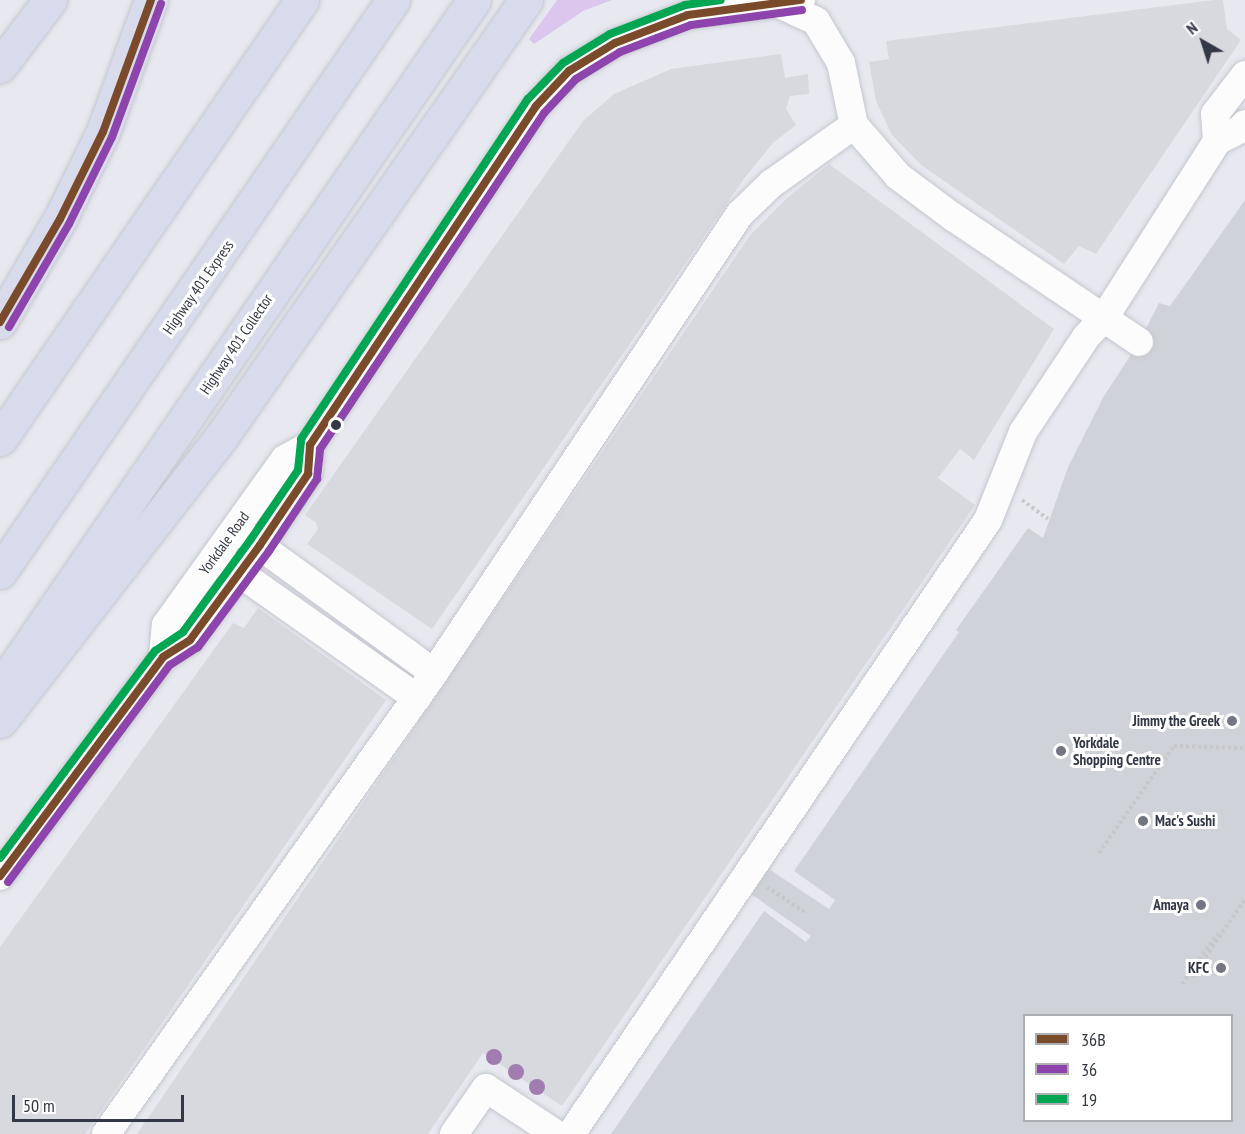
<!DOCTYPE html>
<html>
<head>
<meta charset="utf-8">
<style>
	body { margin:0 }
	#map { position:relative; width:1245px; height:1134px; overflow:hidden; background:#e8e9f0; font-family:"PT Sans Narrow",sans-serif }
	div>[style] { position:absolute }
	[style*='--x'] { left:calc(var(--x)*1px); top:calc(var(--y)*1px); width:calc(var(--w)*1px); rotate:calc(var(--a)*1deg) }
	.green>* { inset:0; background:#dbc6ed }
	.parking>* { inset:0; background:#d8d9df }
	.building>* { inset:0; background:#d0d2d9 }
	.path>* { height:4px; margin-top:-2px; transform-origin:0; background:repeating-linear-gradient(90deg,#c6c8ce 0 3px,transparent 0 6px) }
	.roads { filter:drop-shadow(0 0 2px #c4c7ce) drop-shadow(0 0 2px #c4c7ce) }
	.minor>* { height:28px; margin:-14px; padding:0 14px; transform-origin:14px; border-radius:14px; background:#fcfcfd }
	.highway>* { height:33px; margin:-16.5px; padding:0 16.5px; transform-origin:16.5px; border-radius:16.5px; background:#d8dbec }
	.bus-1>* { height:8px; margin:-4px; padding:0 4px; transform-origin:4px; border-radius:4px; background:#7a4b2a }
	.bus-2>* { height:8px; margin:-4px; padding:0 4px; transform-origin:4px; border-radius:4px; background:#8e44ad }
	.bus-3>* { height:8px; margin:-4px; padding:0 4px; transform-origin:4px; border-radius:4px; background:#00a651 }
	.trees>* { width:16px; height:16px; margin:-8px; border-radius:50%; background:#a17cb0 }
	.dots>* { width:16px; height:16px; translate:-50% -50%; box-sizing:border-box; border:3px solid #fff; border-radius:50% }
	span { translate:-50% -50%; white-space:nowrap; text-align:center; line-height:1.15; -webkit-text-stroke:6px #fff; paint-order:stroke }
	.street-label { font-size:15px; color:#333846 }
	.poi-label { font-size:15px; color:#333846; font-weight:700 }
	.right { translate:-100% -50%; text-align:right }
	.left { translate:0 -50%; text-align:left }
	.legend { position:absolute; left:1023px; top:1014px; width:210px; height:108px; box-sizing:border-box; background:#fff; border:2px solid #adafb5; margin:0; padding:8px 10px; list-style:none; font-size:18px; color:#333846 }
	.legend li { display:flex; align-items:center; gap:12px; height:30px }
	.legend b { width:30px; border:2px solid #adafb5 }
	.north { position:absolute; left:1173px; top:12px; width:60px; height:60px; -webkit-text-stroke:4px #fff; paint-order:stroke; rotate:321deg; font-size:16px; font-weight:700; line-height:24px; text-align:center; color:#333846 }
	.north::after { content:''; display:block; margin:auto; width:21px; height:27px; background:#333846; clip-path:polygon(50% 0,100% 100%,50% 72%,0 100%) }
	.scale { position:absolute; left:12px; top:1095px; width:172px; height:27px; box-sizing:border-box; border:3px solid #333846; border-top:0; padding-left:8px; font-size:18px; line-height:21px; white-space:nowrap; color:#333846; -webkit-text-stroke:4px #fff; paint-order:stroke }
</style>
</head>
<body>
<div id="map">
	<div class="green">
		<i style="clip-path:polygon(557px 0,612px 0,583px 11px,534px 44px,529px 39px)"></i>
	</div>
	<div class="parking">
		<i style="clip-path:polygon(1214px 0,1223px 0,1227px 29px,1241px 40px,1096px 254px,1079px 246px,1064px 264px,921px 165px,892px 135px,876px 101px,869px 62px,889px 59px,886px 41px)"></i>
		<i style="clip-path:polygon(781px 54px,785px 78px,808px 74px,809px 94px,790px 96px,786px 109px,796px 125px,773px 143px,746px 176px,432px 629px,307px 544px,318px 529px,316px 523px,305px 515px,583px 121px,614px 94px,671px 69px)"></i>
		<i style="clip-path:polygon(829px 164px,1054px 329px,974px 460px,960px 449px,938px 478px,975px 505px,562px 1106px,483px 1053px,428px 1134px,137px 1134px,751px 234px,787px 198px)"></i>
		<i style="clip-path:polygon(258px 608px,386px 700px,85px 1134px,0 1134px,0 947px,233px 623px,244px 628px)"></i>
	</div>
	<div class="building">
		<i style="clip-path:polygon(evenodd,1245px 200px,1245px 1134px,611px 1134px,764px 911px,806px 942px,811px 936px,751px 894px,769px 869px,829px 909px,835px 900px,794px 871px,959px 632px,956px 630px,1028px 528px,1043px 538px,1068px 467px,1104px 396px,1139px 342px,1159px 303px,1170px 306px,1245px 200px,1024px 1016px,1232px 1016px,1232px 1120px,1024px 1120px,1024px 1016px)"></i>
	</div>
	<div class="path">
		<i style="--x:1022;--y:500;--w:32;--a:36"></i>
		<i style="--x:1099;--y:853;--w:131;--a:-55"></i>
		<i style="--x:1174;--y:746;--w:71;--a:1.6"></i>
		<i style="--x:767;--y:887;--w:47;--a:33.7"></i>
		<i style="--x:1192;--y:977;--w:94;--a:-55.8"></i>
		<i style="--x:1182;--y:984;--w:62;--a:-54.8"></i>
	</div>
	<div class="roads">
		<div class="minor">
			<i style="--x:777;--y:3;--w:43;--a:24.8"></i>
			<i style="--x:816;--y:21;--w:49;--a:59.2"></i>
			<i style="--x:841;--y:63;--w:63;--a:78.2"></i>
			<i style="--x:854;--y:125;--w:67;--a:49.2"></i>
			<i style="--x:898;--y:176;--w:69;--a:36.7"></i>
			<i style="--x:953;--y:217;--w:224;--a:33.9"></i>
			<i style="--x:1217;--y:141;--w:27;--a:-94"></i>
			<i style="--x:1215;--y:114;--w:49;--a:-52.4"></i>
			<i style="--x:245;--y:535;--w:234;--a:36.1"></i>
			<i style="--x:224;--y:562;--w:236;--a:35.2"></i>
			<i style="--x:163;--y:657;--w:32;--a:-85"></i>
			<i style="--x:166;--y:625;--w:204;--a:-54.4"></i>
			<i style="--x:285;--y:459;--w:29;--a:-29"></i>
			<i style="--x:310;--y:445;--w:407;--a:-56.3"></i>
			<i style="--x:536;--y:106;--w:48;--a:-46.7"></i>
			<i style="--x:569;--y:71;--w:54;--a:-31.3"></i>
			<i style="--x:615;--y:43;--w:78;--a:-21"></i>
			<i style="--x:688;--y:15;--w:114;--a:-7.6"></i>
			<i style="--x:0;--y:876;--w:273;--a:-53.3"></i>
			<i style="--x:163;--y:657;--w:32;--a:-32"></i>
			<i style="--x:190;--y:640;--w:118;--a:-53.6"></i>
			<i style="--x:260;--y:545;--w:86;--a:-55.9"></i>
			<i style="--x:308;--y:474;--w:29;--a:-86"></i>
			<i style="--x:106;--y:1134;--w:566;--a:-54.57"></i>
			<i style="--x:434;--y:673;--w:552;--a:-56.31"></i>
			<i style="--x:740;--y:214;--w:43;--a:-44.1"></i>
			<i style="--x:771;--y:184;--w:102;--a:-35.4"></i>
			<i style="--x:454;--y:1134;--w:56;--a:-55.2"></i>
			<i style="--x:486;--y:1088;--w:84;--a:33.3"></i>
			<i style="--x:571;--y:1134;--w:742;--a:-55.82"></i>
			<i style="--x:988;--y:520;--w:95;--a:-68.3"></i>
			<i style="--x:1023;--y:432;--w:114;--a:-56.4"></i>
			<i style="--x:1086;--y:337;--w:26;--a:-47"></i>
			<i style="--x:1104;--y:318;--w:210;--a:-57.4"></i>
			<i style="--x:1217;--y:141;--w:28;--a:-27"></i>
			<i style="--x:1242;--y:128;--w:5;--a:-53"></i>
		</div>
		<div class="highway">
			<i style="--x:0;--y:66;--w:83;--a:-52.9"></i>
			<i style="--x:0;--y:322;--w:119;--a:-59.8"></i>
			<i style="--x:60;--y:219;--w:97;--a:-63.7"></i>
			<i style="--x:103;--y:132;--w:140;--a:-70"></i>
			<i style="--x:0;--y:439;--w:533;--a:-55.47"></i>
			<i style="--x:0;--y:572;--w:694;--a:-55.51"></i>
			<i style="--x:0;--y:688;--w:835;--a:-55.43"></i>
			<i style="--x:0;--y:721;--w:360;--a:-52.1"></i>
			<i style="--x:221;--y:437;--w:533;--a:-55.09"></i>
		</div>
	</div>
	<div class="bus-1">
		<i style="--x:0;--y:322;--w:119;--a:-59.8"></i>
		<i style="--x:60;--y:219;--w:97;--a:-63.7"></i>
		<i style="--x:103;--y:132;--w:140;--a:-70"></i>
		<i style="--x:0;--y:876;--w:273;--a:-53.3"></i>
		<i style="--x:163;--y:657;--w:32;--a:-32"></i>
		<i style="--x:190;--y:640;--w:118;--a:-53.6"></i>
		<i style="--x:260;--y:545;--w:86;--a:-55.9"></i>
		<i style="--x:308;--y:474;--w:29;--a:-86"></i>
		<i style="--x:310;--y:445;--w:407;--a:-56.3"></i>
		<i style="--x:536;--y:106;--w:48;--a:-46.7"></i>
		<i style="--x:569;--y:71;--w:54;--a:-31.3"></i>
		<i style="--x:615;--y:43;--w:78;--a:-21"></i>
		<i style="--x:688;--y:15;--w:114;--a:-7.6"></i>
	</div>
	<div class="bus-2">
		<i style="--x:9;--y:327;--w:119;--a:-59.8"></i>
		<i style="--x:69;--y:224;--w:97;--a:-63.7"></i>
		<i style="--x:112;--y:137;--w:142;--a:-69.8"></i>
		<i style="--x:8;--y:882;--w:271;--a:-53.3"></i>
		<i style="--x:170;--y:665;--w:33;--a:-33"></i>
		<i style="--x:198;--y:647;--w:119;--a:-53.5"></i>
		<i style="--x:269;--y:551;--w:87;--a:-56.3"></i>
		<i style="--x:317;--y:479;--w:30;--a:-84"></i>
		<i style="--x:320;--y:449;--w:404;--a:-56.3"></i>
		<i style="--x:544;--y:113;--w:47;--a:-46.7"></i>
		<i style="--x:576;--y:79;--w:52;--a:-31.5"></i>
		<i style="--x:620;--y:52;--w:76;--a:-20.8"></i>
		<i style="--x:691;--y:25;--w:112;--a:-7.7"></i>
	</div>
	<div class="bus-3">
		<i style="--x:0;--y:858;--w:259;--a:-53.2"></i>
		<i style="--x:155;--y:651;--w:34;--a:-34"></i>
		<i style="--x:183;--y:632;--w:115;--a:-53.8"></i>
		<i style="--x:251;--y:539;--w:83;--a:-55.7"></i>
		<i style="--x:298;--y:470;--w:31;--a:-84"></i>
		<i style="--x:301;--y:439;--w:409;--a:-56.3"></i>
		<i style="--x:528;--y:99;--w:50;--a:-45.8"></i>
		<i style="--x:563;--y:63;--w:55;--a:-31.7"></i>
		<i style="--x:610;--y:34;--w:80;--a:-21.1"></i>
		<i style="--x:685;--y:5;--w:36;--a:-8"></i>
	</div>
	<div class="trees">
		<i style="left:494px;top:1057px"></i>
		<i style="left:516px;top:1072px"></i>
		<i style="left:537px;top:1087px"></i>
	</div>
	<div class="dots">
		<i style="left:336px;top:425px;background:#333846"></i>
		<i style="left:1232px;top:721px;background:#727682"></i>
		<i style="left:1061px;top:751px;background:#727682"></i>
		<i style="left:1143px;top:821px;background:#727682"></i>
		<i style="left:1201px;top:905px;background:#727682"></i>
		<i style="left:1221px;top:968px;background:#727682"></i>
	</div>
	<div class="street-label">
		<span style="left:198px;top:287px;rotate:-55deg">Highway 401 Express</span>
		<span style="left:236px;top:344px;rotate:-56deg">Highway 401 Collector</span>
		<span style="left:224px;top:543px;rotate:-54deg">Yorkdale Road</span>
	</div>
	<div class="poi-label">
		<span class="right" style="left:1220px;top:721px">Jimmy the Greek</span>
		<span class="left" style="left:1073px;top:751px">Yorkdale<br>Shopping Centre</span>
		<span class="left" style="left:1155px;top:821px">Mac's Sushi</span>
		<span class="right" style="left:1189px;top:905px">Amaya</span>
		<span class="right" style="left:1209px;top:968px">KFC</span>
	</div>
	<ul class="legend">
	<li><b style="height:8px;background:#7a4b2a"></b>36B</li>
	<li><b style="height:8px;background:#8e44ad"></b>36</li>
	<li><b style="height:8px;background:#00a651"></b>19</li>
	</ul>
	<div class="north">N</div>
	<div class="scale">50 m</div>
</div>
</body>
</html>
